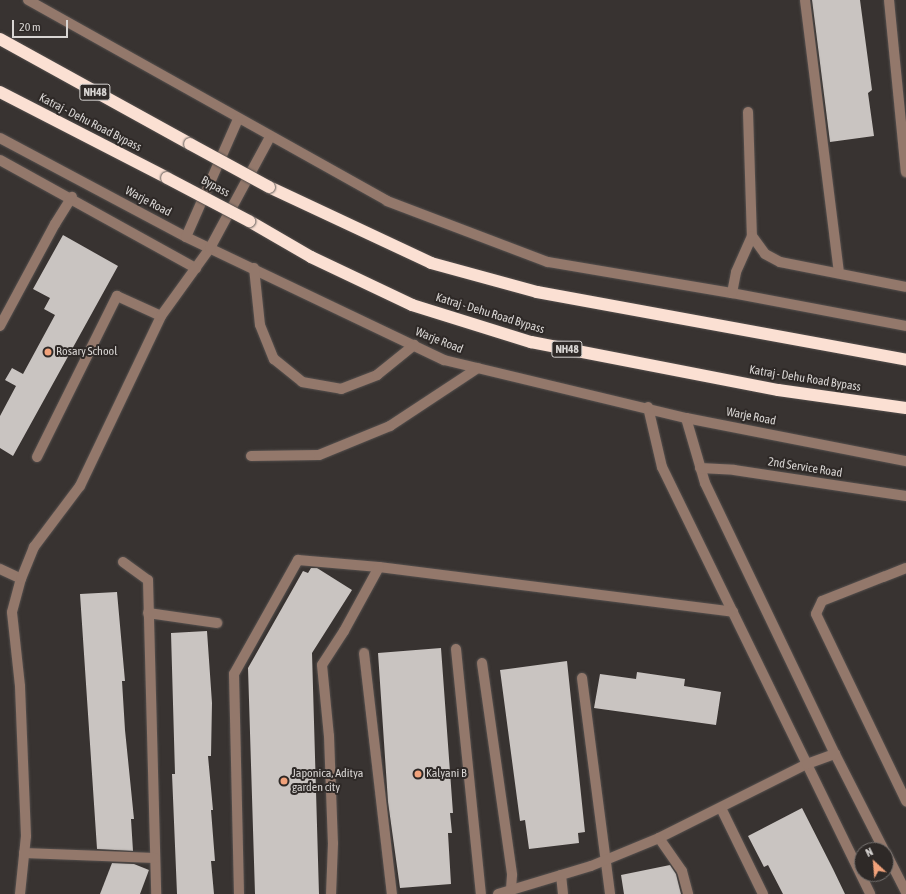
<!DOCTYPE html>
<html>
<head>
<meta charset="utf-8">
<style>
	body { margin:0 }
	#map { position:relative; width:906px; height:894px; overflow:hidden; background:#383331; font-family:"Asap Condensed",sans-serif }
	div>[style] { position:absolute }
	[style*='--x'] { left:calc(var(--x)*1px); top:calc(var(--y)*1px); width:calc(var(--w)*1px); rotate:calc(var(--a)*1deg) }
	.building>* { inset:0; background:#c9c4c1 }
	.roads { filter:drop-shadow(0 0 1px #55504e) drop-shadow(0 0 1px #55504e) }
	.minor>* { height:10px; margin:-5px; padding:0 5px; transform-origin:5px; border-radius:5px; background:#93786b }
	.highway>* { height:12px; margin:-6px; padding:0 6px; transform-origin:6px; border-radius:6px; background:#fbe0d3 }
	.bridges { filter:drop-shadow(0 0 1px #55504e) drop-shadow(0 0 1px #55504e) }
	.highway-bridge>* { height:12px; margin:-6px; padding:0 6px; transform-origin:6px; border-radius:6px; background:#fbe0d3 }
	.dots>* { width:11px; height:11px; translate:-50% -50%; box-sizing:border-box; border:2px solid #2e2927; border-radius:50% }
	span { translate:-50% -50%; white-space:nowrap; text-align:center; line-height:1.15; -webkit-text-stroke:4px #2e2927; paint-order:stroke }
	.shield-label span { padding:1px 3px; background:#2e2927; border:1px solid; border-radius:3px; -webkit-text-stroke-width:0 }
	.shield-label { font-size:11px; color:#d8d5d3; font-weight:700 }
	.street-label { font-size:12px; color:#d8d5d3 }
	.poi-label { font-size:12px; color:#d8d5d3 }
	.left { translate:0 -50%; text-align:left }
	.north { position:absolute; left:854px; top:842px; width:40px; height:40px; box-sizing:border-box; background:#2e2927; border:1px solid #726e6c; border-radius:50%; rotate:334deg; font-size:11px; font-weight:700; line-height:16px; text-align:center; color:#d8d5d3 }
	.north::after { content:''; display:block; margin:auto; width:14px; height:18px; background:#f1a27b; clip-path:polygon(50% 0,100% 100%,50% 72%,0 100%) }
	.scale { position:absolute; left:12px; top:20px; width:56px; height:18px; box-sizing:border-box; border:2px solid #d8d5d3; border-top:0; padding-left:5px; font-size:12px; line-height:14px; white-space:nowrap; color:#d8d5d3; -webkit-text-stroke:3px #2e2927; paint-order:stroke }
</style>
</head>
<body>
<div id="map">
	<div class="building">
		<i style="clip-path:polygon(812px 0,860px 0,872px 90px,868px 93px,874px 136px,830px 142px)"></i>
		<i style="clip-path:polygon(63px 235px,118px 266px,13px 456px,0 448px,0 416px,16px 386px,5px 380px,12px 368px,23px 374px,55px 315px,44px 309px,50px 298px,33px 289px)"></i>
		<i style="clip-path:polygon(311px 568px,317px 568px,352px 590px,312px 653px,319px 894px,255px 894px,248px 668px,303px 571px,308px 573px)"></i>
		<i style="clip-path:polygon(117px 592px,125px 681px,122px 681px,125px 730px,134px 819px,131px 819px,133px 851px,97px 849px,80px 594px)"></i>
		<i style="clip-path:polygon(207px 631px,212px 703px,211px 756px,208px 756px,213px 810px,211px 810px,215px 861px,211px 861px,214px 894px,177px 894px,172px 774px,175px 774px,171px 633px)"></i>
		<i style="clip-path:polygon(441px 648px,453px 813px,450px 813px,452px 833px,448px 833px,451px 884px,400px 888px,388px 802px,378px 653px)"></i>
		<i style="clip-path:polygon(567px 661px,585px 832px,578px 833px,579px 843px,529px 849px,525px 820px,520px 821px,500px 670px)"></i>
		<i style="clip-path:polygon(637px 672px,685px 679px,684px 686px,721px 692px,716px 725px,594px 708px,600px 674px,636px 679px)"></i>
		<i style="clip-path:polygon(802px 808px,833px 869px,845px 894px,783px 894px,768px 865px,764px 867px,748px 836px)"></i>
		<i style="clip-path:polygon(112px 863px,134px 864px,149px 870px,140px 894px,100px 894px)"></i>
		<i style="clip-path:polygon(670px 865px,676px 874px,681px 894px,624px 894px,621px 875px)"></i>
	</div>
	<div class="roads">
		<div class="minor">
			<i style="--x:28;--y:0;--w:411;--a:29.2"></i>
			<i style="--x:387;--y:201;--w:172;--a:20.8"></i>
			<i style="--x:548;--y:262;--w:187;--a:9.6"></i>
			<i style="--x:732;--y:293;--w:177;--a:10.7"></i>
			<i style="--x:805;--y:0;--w:275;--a:82.9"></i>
			<i style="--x:889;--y:0;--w:173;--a:84.4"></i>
			<i style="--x:748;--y:112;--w:124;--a:88.2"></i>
			<i style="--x:752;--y:236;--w:22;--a:54"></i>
			<i style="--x:765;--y:254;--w:17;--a:28"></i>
			<i style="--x:780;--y:262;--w:128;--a:11.2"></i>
			<i style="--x:0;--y:138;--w:211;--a:28"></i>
			<i style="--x:186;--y:237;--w:286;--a:25.5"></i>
			<i style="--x:444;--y:360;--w:249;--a:13.5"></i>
			<i style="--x:686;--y:418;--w:224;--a:11.1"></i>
			<i style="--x:0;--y:160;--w:224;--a:28.9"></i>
			<i style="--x:186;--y:237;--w:129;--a:-66.2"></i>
			<i style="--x:254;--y:268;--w:57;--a:84"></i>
			<i style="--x:260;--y:325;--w:37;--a:68"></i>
			<i style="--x:274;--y:359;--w:36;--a:39"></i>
			<i style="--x:302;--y:382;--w:40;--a:10"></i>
			<i style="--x:341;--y:389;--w:39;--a:-21"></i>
			<i style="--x:377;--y:375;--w:48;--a:-39"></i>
			<i style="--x:732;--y:293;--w:21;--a:-79"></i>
			<i style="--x:736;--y:272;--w:39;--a:-66"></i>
			<i style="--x:0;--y:326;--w:116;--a:-61.7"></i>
			<i style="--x:55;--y:224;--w:32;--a:-58"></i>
			<i style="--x:648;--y:407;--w:62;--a:76.9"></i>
			<i style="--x:662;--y:467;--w:475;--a:64"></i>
			<i style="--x:686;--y:418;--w:68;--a:73.7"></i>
			<i style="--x:705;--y:483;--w:301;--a:64.4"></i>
			<i style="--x:835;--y:754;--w:108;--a:63"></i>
			<i style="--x:251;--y:456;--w:68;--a:-0.8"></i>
			<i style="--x:319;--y:455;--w:77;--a:-22.2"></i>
			<i style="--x:390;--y:426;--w:105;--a:-33.4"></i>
			<i style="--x:37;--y:457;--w:180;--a:-63.6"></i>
			<i style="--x:117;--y:296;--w:48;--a:24.4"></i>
			<i style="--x:700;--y:468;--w:34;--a:3"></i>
			<i style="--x:734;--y:470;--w:174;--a:8.6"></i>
			<i style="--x:123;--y:562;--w:31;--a:36"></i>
			<i style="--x:148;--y:580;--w:314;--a:88.5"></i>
			<i style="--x:379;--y:567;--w:357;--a:7.2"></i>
			<i style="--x:906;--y:568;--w:90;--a:158.6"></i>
			<i style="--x:822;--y:601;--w:14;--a:115"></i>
			<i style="--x:816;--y:614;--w:208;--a:64.3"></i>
			<i style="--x:0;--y:569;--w:23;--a:25"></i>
			<i style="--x:148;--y:613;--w:70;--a:8.2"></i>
			<i style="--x:456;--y:649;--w:246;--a:84.2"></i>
			<i style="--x:364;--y:653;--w:243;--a:83.4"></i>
			<i style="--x:482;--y:663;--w:214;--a:81.9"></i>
			<i style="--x:512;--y:875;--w:15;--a:94"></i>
			<i style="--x:582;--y:678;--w:218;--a:82.6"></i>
			<i style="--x:721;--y:808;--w:96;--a:64"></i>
			<i style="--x:659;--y:838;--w:40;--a:55.1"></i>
			<i style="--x:682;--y:871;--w:24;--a:75"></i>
			<i style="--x:24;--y:853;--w:131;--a:2.2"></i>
			<i style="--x:886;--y:853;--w:44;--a:62.9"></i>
			<i style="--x:561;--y:875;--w:19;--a:84"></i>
			<i style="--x:20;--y:894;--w:58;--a:-84.1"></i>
			<i style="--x:26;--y:836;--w:150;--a:-92.3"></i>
			<i style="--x:20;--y:686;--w:74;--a:-96.2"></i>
			<i style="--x:12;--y:612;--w:34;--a:-75"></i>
			<i style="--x:21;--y:579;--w:35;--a:-68"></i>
			<i style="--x:34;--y:547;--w:76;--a:-53"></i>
			<i style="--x:80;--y:486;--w:188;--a:-64.5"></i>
			<i style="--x:161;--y:316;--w:84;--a:-54.2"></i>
			<i style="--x:210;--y:248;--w:126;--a:-61.6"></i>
			<i style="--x:239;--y:894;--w:220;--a:-91.3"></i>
			<i style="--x:234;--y:674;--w:131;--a:-60.7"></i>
			<i style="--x:298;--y:560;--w:81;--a:4.9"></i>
			<i style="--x:379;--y:567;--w:73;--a:118.7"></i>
			<i style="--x:344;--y:631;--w:40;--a:122.9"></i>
			<i style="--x:322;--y:665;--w:71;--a:84.4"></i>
			<i style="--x:329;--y:736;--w:107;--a:87.9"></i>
			<i style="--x:333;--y:843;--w:51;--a:92.2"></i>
			<i style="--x:498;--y:894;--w:97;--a:-16.8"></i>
			<i style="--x:591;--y:866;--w:74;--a:-22.4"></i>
			<i style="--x:659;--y:838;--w:165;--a:-26.6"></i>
			<i style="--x:807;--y:764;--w:30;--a:-20"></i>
		</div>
		<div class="highway">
			<i style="--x:0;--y:39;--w:217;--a:28.9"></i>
			<i style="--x:0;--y:92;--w:188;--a:27.2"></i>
			<i style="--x:269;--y:187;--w:179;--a:25.1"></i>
			<i style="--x:431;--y:263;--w:110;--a:15.3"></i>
			<i style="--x:537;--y:292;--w:375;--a:10.4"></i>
			<i style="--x:249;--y:221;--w:72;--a:30.1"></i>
			<i style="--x:311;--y:257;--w:112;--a:25.4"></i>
			<i style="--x:412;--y:305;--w:125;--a:17.3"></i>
			<i style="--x:531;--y:342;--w:252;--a:11"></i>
			<i style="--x:778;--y:390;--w:129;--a:8"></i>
		</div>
	</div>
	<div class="bridges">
		<div class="highway-bridge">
			<i style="--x:190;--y:144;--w:90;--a:28.6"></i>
			<i style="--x:167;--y:178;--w:93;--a:27.7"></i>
		</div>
	</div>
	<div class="dots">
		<i style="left:48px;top:352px;background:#f1a27b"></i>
		<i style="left:418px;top:774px;background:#f1a27b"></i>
		<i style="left:284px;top:781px;background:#f1a27b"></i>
	</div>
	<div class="shield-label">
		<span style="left:95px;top:92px">NH48</span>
		<span style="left:567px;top:349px">NH48</span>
	</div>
	<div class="street-label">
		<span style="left:90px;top:123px;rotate:27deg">Katraj - Dehu Road Bypass</span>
		<span style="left:215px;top:187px;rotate:28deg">Bypass</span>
		<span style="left:148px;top:202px;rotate:28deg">Warje Road</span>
		<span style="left:490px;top:314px;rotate:17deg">Katraj - Dehu Road Bypass</span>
		<span style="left:439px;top:341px;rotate:22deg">Warje Road</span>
		<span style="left:805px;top:379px;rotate:9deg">Katraj - Dehu Road Bypass</span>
		<span style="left:751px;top:417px;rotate:11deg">Warje Road</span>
		<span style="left:805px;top:468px;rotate:9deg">2nd Service Road</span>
	</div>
	<div class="poi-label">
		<span class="left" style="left:56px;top:352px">Rosary School</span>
		<span class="left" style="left:292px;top:781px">Japonica, Aditya<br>garden city</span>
		<span class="left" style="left:426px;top:774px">Kalyani B</span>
	</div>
	<div class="north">N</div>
	<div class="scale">20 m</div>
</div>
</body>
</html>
